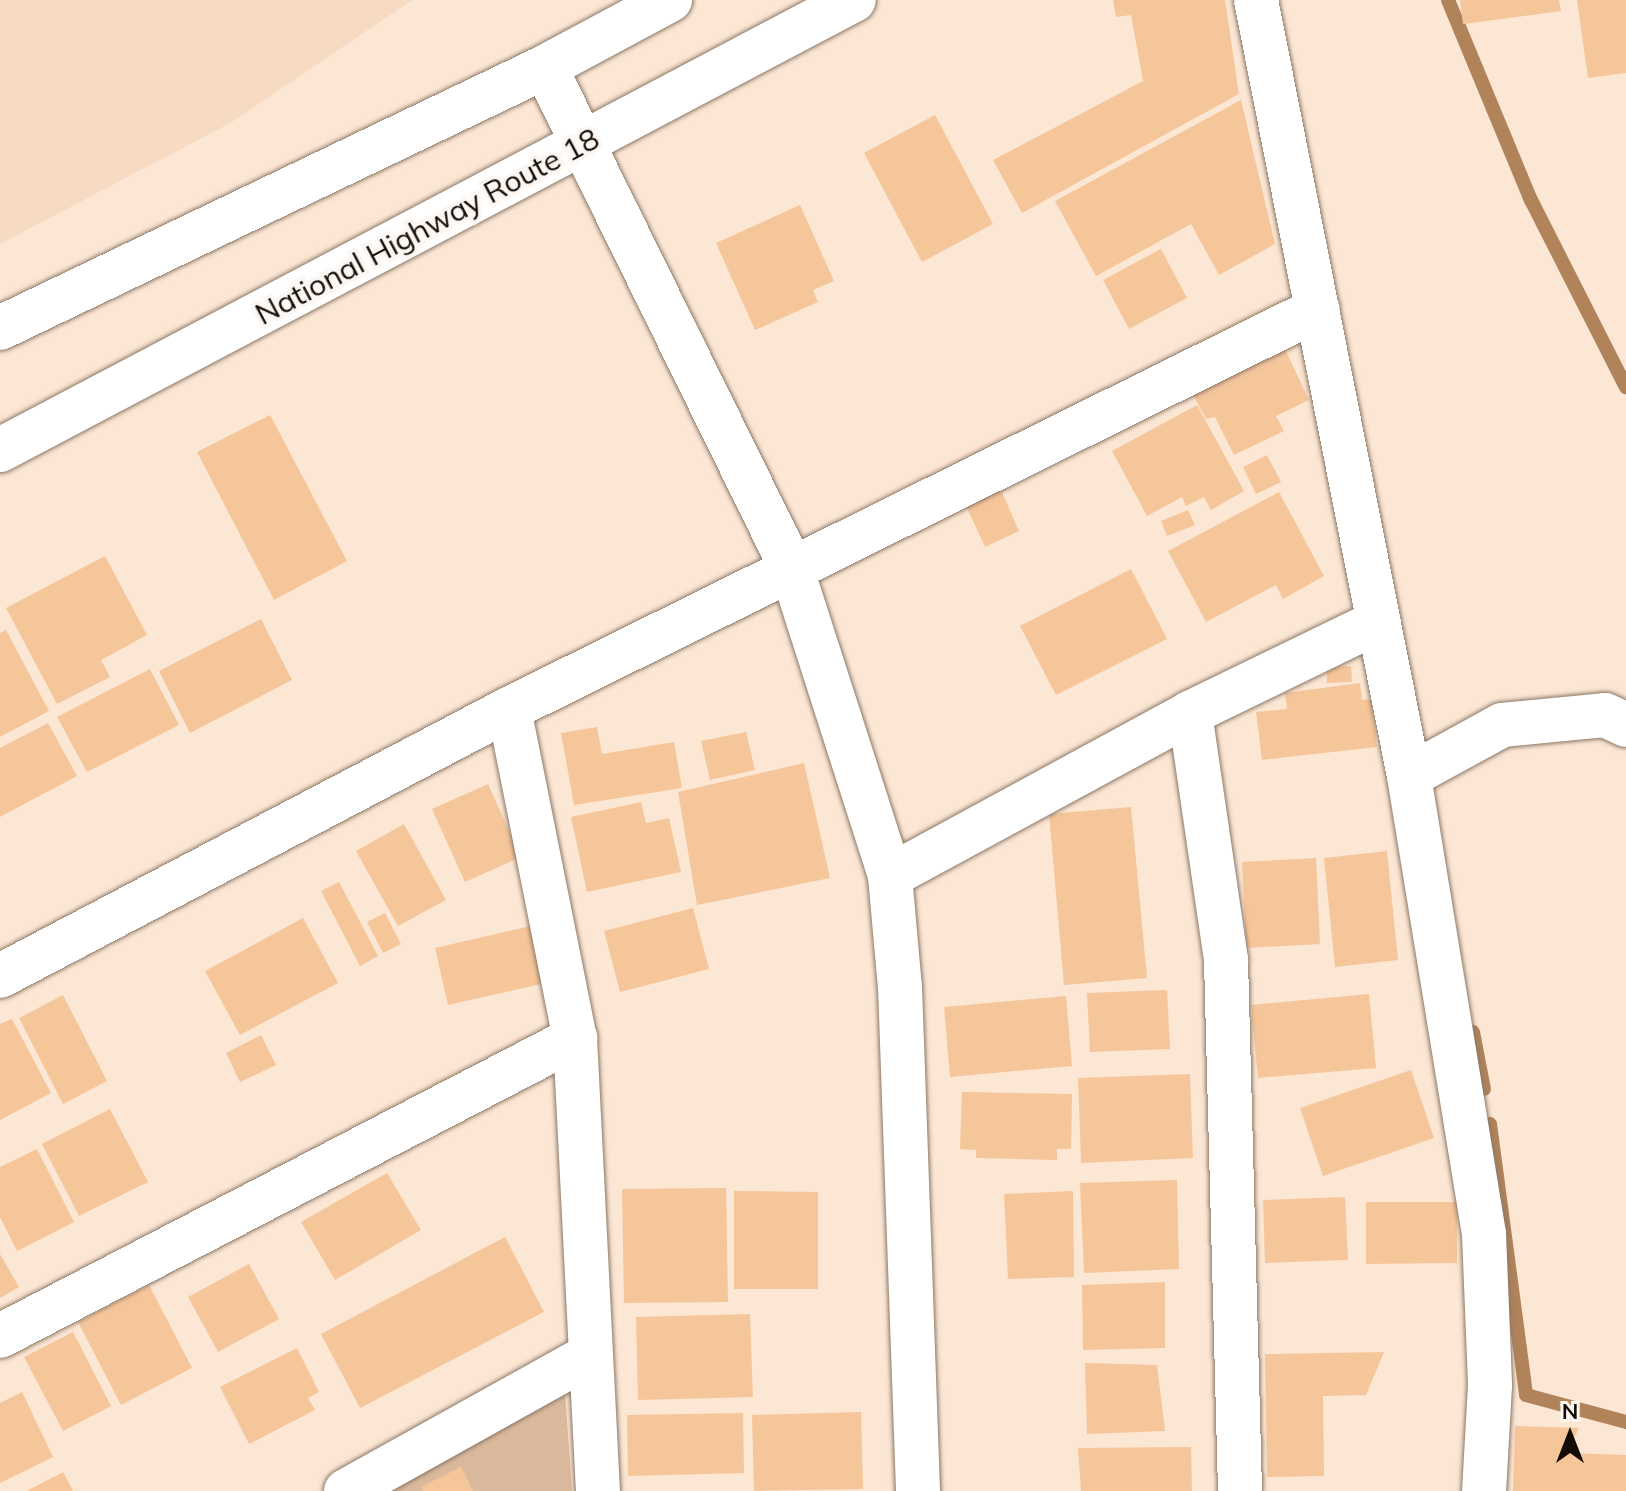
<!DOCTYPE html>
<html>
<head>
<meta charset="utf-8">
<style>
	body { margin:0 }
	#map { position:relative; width:1626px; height:1491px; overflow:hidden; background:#fce6d4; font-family:Mulish,sans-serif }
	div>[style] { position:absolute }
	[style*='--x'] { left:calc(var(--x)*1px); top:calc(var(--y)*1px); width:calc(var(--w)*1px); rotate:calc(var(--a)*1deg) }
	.built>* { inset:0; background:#f6dac2 }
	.green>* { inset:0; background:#dbb99c }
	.stream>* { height:14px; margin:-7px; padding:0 7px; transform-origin:7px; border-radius:7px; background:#b0835a }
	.building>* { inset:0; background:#f6c69b }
	.roads { filter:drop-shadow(0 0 2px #8b7867) drop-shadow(0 0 2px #8b7867) }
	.street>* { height:44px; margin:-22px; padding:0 22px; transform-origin:22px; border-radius:22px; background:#fff }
	.secondary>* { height:44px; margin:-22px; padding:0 22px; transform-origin:22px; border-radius:22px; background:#fff }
	.highway>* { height:44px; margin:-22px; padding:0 22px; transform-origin:22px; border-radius:22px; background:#fff }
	span { translate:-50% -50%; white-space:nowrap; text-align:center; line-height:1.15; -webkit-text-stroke:8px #fcf7f3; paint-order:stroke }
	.street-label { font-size:30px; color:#140d07 }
	.north { position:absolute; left:1530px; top:1395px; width:80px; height:80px; -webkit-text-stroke:6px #fcf7f3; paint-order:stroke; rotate:0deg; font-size:22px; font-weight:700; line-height:32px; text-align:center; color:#140d07 }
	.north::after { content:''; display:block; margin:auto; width:28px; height:36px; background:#140d07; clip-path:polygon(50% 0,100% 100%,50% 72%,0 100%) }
</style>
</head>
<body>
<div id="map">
	<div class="built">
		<i style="clip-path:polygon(0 0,412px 0,232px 122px,0 244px)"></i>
	</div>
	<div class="green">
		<i style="clip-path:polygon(565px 1392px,572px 1491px,389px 1491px)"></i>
	</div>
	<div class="stream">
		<i style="--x:1448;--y:0;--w:217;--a:67.5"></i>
		<i style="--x:1531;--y:200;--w:210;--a:63.1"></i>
		<i style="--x:1473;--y:1032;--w:58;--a:79.1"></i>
		<i style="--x:1490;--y:1124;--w:273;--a:82.4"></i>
		<i style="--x:1526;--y:1395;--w:104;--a:15.1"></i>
	</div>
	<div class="building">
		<i style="clip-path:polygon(1113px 0,1225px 0,1239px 94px,1022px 213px,993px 160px,1143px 81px,1131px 15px,1116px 17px)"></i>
		<i style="clip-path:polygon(1460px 0,1559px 0,1561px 11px,1463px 24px)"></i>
		<i style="clip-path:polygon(1577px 0,1626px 0,1626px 73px,1588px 78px)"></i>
		<i style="clip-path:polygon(1241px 100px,1275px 244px,1219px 275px,1191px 224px,1096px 276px,1055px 201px)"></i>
		<i style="clip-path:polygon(935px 115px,993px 224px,922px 262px,864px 153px)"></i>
		<i style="clip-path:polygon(800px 205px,834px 281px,813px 290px,818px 302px,755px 330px,716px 243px)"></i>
		<i style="clip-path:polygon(1161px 249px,1187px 298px,1129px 329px,1103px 280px)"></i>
		<i style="clip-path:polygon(1283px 345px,1309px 400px,1276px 416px,1284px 431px,1234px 455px,1215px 417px,1206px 419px,1188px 385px)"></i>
		<i style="clip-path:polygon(1197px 405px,1244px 491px,1211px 510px,1204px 497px,1186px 506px,1182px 497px,1147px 516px,1112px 451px)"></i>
		<i style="clip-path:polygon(270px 415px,347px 561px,274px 600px,197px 452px)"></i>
		<i style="clip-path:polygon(1267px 455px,1281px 482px,1256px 494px,1243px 467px)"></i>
		<i style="clip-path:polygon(1001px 490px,1019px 531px,985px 547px,966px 506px)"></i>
		<i style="clip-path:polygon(1279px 492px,1324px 576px,1283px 599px,1276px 585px,1206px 622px,1168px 551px)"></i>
		<i style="clip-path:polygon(1188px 510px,1195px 525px,1167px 536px,1161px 521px)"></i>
		<i style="clip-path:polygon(105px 556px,147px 635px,101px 660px,110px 677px,57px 704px,6px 608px)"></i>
		<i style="clip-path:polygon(1131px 569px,1167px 639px,1056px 695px,1020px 626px)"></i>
		<i style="clip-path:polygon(261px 619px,292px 680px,190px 733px,159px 671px)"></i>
		<i style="clip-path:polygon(6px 630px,49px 711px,0 737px,0 633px)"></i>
		<i style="clip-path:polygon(1351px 666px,1352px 682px,1327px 683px,1326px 667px)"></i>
		<i style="clip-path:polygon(150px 669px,179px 725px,87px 772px,57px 717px)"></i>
		<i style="clip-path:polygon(1360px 683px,1362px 700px,1371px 699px,1377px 747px,1262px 760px,1256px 712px,1287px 709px,1285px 693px)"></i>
		<i style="clip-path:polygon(48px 723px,77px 776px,0 817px,0 748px)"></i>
		<i style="clip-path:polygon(597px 727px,602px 754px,674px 742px,682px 788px,574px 805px,561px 733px)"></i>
		<i style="clip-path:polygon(746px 732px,755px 770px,710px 780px,701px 741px)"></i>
		<i style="clip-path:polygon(804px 763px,830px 878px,697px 905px,678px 792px)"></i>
		<i style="clip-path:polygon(488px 784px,521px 857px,465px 882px,432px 809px)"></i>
		<i style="clip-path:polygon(641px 802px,646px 823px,669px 818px,681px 872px,587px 892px,571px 817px)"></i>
		<i style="clip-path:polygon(1131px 807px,1147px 978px,1064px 985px,1049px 814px)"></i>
		<i style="clip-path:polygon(404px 824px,446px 900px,398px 926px,356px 851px)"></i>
		<i style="clip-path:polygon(1387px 851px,1398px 960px,1335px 967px,1324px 858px)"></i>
		<i style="clip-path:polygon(1316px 858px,1320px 944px,1246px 948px,1242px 862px)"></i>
		<i style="clip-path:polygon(339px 882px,378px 956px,360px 966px,321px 891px)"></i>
		<i style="clip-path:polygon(693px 908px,709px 969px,620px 992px,604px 931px)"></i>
		<i style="clip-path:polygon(385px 913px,401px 944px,383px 953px,367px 922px)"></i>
		<i style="clip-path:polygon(303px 918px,338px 983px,240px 1035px,205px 971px)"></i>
		<i style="clip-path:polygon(531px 926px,545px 983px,448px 1005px,435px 948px)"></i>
		<i style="clip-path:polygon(1167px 990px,1170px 1049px,1090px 1052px,1087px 993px)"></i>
		<i style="clip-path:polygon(1369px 994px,1376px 1068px,1258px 1078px,1251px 1005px)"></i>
		<i style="clip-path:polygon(63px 995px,107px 1081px,63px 1104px,19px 1018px)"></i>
		<i style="clip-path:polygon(1066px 996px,1072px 1066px,950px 1077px,944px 1007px)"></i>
		<i style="clip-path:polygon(12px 1019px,51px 1093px,0 1120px,0 1024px)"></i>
		<i style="clip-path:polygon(261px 1035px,276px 1065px,240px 1082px,226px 1053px)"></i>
		<i style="clip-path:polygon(1411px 1070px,1434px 1138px,1323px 1176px,1300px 1108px)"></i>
		<i style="clip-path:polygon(1190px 1074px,1193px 1158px,1081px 1163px,1078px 1078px)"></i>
		<i style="clip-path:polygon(962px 1092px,1072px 1094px,1071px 1149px,1057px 1149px,1057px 1160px,976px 1158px,976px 1150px,960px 1149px)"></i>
		<i style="clip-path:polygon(110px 1109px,148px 1182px,79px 1216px,42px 1144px)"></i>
		<i style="clip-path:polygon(37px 1149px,74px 1222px,17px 1251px,0 1217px,0 1167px)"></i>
		<i style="clip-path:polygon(387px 1173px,421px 1230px,335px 1280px,301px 1222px)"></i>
		<i style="clip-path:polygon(1177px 1180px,1179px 1269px,1084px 1273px,1080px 1183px)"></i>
		<i style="clip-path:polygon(726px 1188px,728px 1302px,624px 1303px,622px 1189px)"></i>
		<i style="clip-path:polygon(734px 1191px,818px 1192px,818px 1289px,734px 1289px)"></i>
		<i style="clip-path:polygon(1073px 1191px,1074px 1277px,1008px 1279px,1004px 1194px)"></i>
		<i style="clip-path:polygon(1345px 1197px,1348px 1260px,1265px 1263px,1263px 1200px)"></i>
		<i style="clip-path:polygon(1366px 1202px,1457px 1202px,1457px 1263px,1366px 1264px)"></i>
		<i style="clip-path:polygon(505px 1237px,544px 1312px,360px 1408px,321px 1334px)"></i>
		<i style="clip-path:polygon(0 1254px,19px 1287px,0 1298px)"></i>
		<i style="clip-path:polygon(249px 1264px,279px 1319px,218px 1352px,188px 1297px)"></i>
		<i style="clip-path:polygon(1165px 1282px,1165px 1348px,1083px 1350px,1082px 1285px)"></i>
		<i style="clip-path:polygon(149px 1285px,192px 1368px,121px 1405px,78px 1322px)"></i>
		<i style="clip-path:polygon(750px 1314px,753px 1397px,638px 1400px,636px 1317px)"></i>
		<i style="clip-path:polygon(73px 1332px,111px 1406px,63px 1431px,24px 1357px)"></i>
		<i style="clip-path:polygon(297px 1348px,319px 1392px,308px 1398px,315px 1410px,249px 1444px,220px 1387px)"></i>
		<i style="clip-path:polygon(1384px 1352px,1366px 1395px,1323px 1396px,1324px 1476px,1267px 1477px,1265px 1354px)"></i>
		<i style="clip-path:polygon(1085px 1363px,1157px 1365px,1165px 1431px,1087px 1434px)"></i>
		<i style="clip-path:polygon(22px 1392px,53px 1457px,0 1483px,0 1403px)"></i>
		<i style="clip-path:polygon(861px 1412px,863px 1489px,754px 1491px,752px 1415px)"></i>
		<i style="clip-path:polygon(743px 1413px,744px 1473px,628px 1476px,627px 1415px)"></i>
		<i style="clip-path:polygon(1515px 1426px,1579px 1428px,1567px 1453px,1626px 1455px,1626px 1491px,1513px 1491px)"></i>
		<i style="clip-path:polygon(1191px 1447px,1192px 1491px,1081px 1491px,1078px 1448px)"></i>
		<i style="clip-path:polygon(461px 1467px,473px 1491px,423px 1491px,421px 1487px)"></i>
		<i style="clip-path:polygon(63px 1472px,73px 1491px,27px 1491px)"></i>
	</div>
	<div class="roads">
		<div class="street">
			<i style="--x:1256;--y:0;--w:791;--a:78.85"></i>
			<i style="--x:1409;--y:776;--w:464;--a:80.7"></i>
			<i style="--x:1484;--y:1234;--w:151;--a:87.7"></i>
			<i style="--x:1490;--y:1385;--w:106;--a:93.2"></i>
			<i style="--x:509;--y:709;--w:336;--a:78.7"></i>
			<i style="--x:575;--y:1038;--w:454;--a:87.1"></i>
			<i style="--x:1190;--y:713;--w:250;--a:81.7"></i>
			<i style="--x:1226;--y:960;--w:531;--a:88.49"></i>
			<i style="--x:1409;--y:776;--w:106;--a:-28.7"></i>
			<i style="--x:1502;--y:725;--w:103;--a:-5.5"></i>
			<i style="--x:1605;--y:715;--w:23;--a:25"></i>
			<i style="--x:890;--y:876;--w:341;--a:-28.5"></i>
			<i style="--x:1190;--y:713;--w:208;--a:-25.9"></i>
			<i style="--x:0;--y:976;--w:575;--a:-27.68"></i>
			<i style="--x:509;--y:709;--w:902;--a:-26.31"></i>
			<i style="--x:0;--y:1336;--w:648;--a:-27.4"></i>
			<i style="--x:346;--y:1491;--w:279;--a:-29.1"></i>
		</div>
		<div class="secondary">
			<i style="--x:545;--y:67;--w:557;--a:63.8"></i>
			<i style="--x:791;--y:567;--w:324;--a:72.2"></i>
			<i style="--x:890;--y:876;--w:111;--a:84.9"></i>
			<i style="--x:900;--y:987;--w:504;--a:87.95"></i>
		</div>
		<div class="highway">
			<i style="--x:0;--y:328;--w:604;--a:-25.59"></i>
			<i style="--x:545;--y:67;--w:142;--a:-28.2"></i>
			<i style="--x:0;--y:450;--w:965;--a:-27.79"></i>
		</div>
	</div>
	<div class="street-label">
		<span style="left:427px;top:226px;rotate:-28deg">National Highway Route 18</span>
	</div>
	<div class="north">N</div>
</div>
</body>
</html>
